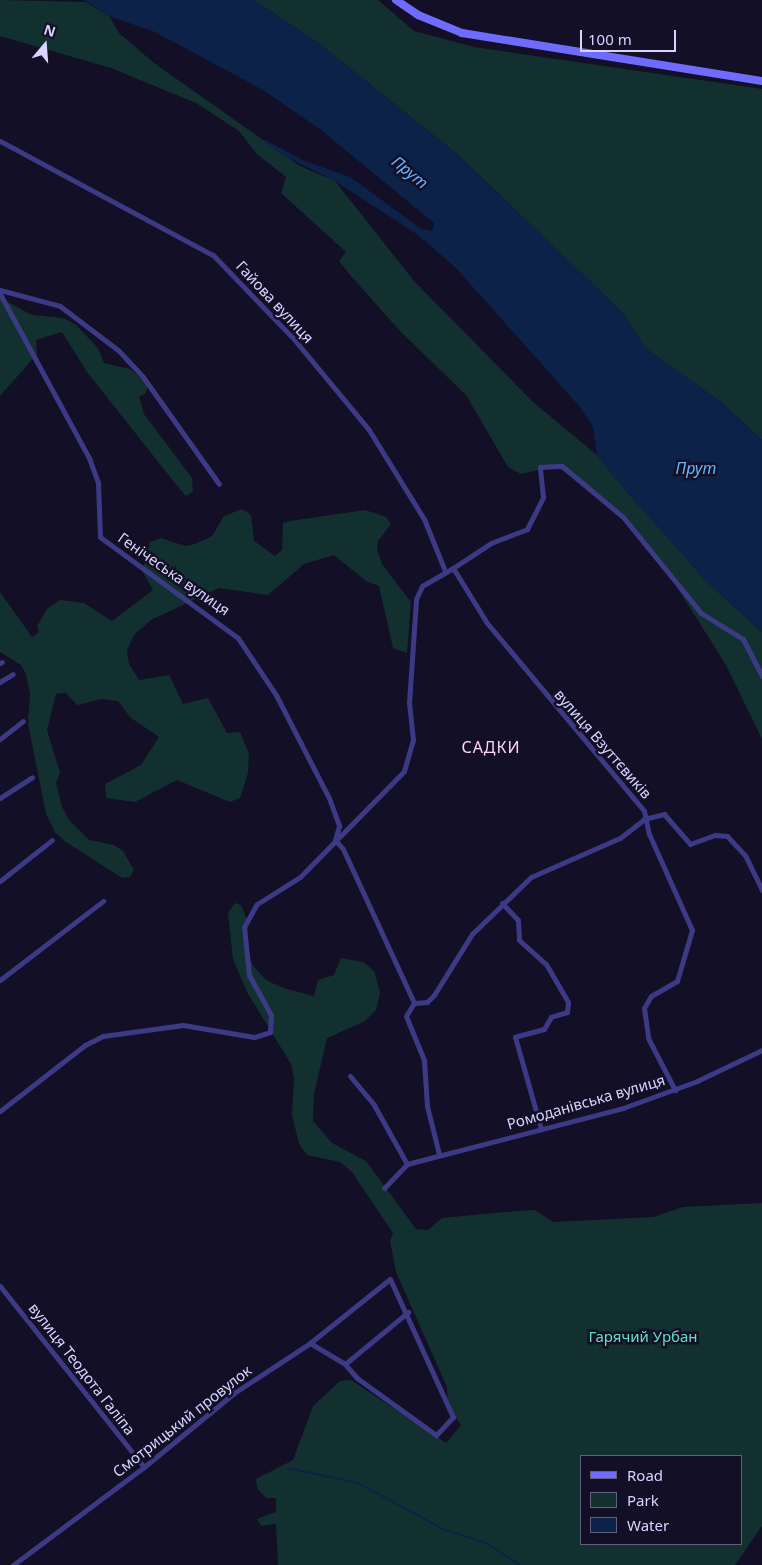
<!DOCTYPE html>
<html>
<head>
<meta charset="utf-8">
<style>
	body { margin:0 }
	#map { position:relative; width:762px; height:1565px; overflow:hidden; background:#130f26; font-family:"Noto Sans",sans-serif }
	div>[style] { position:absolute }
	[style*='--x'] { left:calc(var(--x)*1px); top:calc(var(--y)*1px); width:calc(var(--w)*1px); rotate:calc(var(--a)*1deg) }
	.green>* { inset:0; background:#12302f }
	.water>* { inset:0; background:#0c2248 }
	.stream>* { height:2px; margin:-1px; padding:0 1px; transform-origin:1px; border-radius:1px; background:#0c2248 }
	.street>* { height:5px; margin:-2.5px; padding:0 2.5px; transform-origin:2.5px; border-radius:2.5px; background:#3d3a85 }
	.secondary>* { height:8px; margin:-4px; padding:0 4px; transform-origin:4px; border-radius:4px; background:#6f6bff }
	span { translate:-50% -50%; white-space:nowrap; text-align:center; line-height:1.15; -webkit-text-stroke:5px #130f26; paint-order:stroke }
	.street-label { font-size:15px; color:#d9d4ff }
	.park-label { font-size:15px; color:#5fe0c0 }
	.water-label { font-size:16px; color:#62b6ff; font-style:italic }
	.neighbourhood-label { font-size:16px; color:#ffd6f0; letter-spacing:1px }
	.legend { position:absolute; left:580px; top:1455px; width:162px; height:90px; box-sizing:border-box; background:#130f26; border:1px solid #625e7d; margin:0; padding:6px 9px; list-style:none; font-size:15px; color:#d9d4ff }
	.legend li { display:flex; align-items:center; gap:10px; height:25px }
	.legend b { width:25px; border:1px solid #625e7d }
	.north { position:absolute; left:20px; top:20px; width:50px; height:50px; -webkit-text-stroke:4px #130f26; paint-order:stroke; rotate:18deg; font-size:14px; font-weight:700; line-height:20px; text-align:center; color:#d9d4ff }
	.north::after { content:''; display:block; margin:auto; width:18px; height:22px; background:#d9d4ff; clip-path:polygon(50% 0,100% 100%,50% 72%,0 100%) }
	.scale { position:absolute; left:580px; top:30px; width:96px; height:22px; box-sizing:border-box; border:2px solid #d9d4ff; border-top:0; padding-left:6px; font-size:15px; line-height:18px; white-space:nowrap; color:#d9d4ff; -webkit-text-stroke:4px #130f26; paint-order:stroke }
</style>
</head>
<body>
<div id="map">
	<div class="green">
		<i style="clip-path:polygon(0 0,86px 2px,109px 16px,119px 33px,154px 63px,300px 166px,335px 181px,414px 281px,533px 402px,597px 455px,704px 579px,762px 632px,762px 739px,726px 665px,661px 562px,623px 519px,562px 470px,550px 467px,521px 474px,508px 467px,466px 395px,401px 332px,351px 276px,339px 261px,346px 252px,281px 193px,286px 177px,257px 154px,239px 131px,196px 103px,111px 68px,0 36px)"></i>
		<i style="clip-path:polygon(254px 0,378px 0,414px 31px,474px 47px,762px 89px,762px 440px,722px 403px,645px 348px,623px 313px,457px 154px,320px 44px)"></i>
		<i style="clip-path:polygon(0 298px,32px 315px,63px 318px,75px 324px,98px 348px,104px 363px,130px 369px,140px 377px,148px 386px,145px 394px,139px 396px,144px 414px,192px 478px,193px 492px,186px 496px,178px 487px,87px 372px,62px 332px,36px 340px,37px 354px,0 396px)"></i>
		<i style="clip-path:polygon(242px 509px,251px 515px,254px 541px,275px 556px,282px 550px,283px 523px,290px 521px,365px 510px,386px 517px,391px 524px,378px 541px,377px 549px,382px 564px,411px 602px,407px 653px,393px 648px,379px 586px,366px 581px,334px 555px,304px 564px,268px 595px,219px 588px,151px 620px,134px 635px,127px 650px,129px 664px,139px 680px,169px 675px,183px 704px,208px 698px,227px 733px,240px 732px,249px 754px,248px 773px,240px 798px,230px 802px,177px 780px,135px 802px,106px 798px,105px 784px,141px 765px,159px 737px,131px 718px,118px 701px,102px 699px,77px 705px,66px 693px,56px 694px,47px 730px,60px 773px,56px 783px,62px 807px,69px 820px,89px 840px,114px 845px,123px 851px,134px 870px,130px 877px,122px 878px,66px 842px,55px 832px,46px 814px,28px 724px,30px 693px,26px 674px,21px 665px,0 652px,0 592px,32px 637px,39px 632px,37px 626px,47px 609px,60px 600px,84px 603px,112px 621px,153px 590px,142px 571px,150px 542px,161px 538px,185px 546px,195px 544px,212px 536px,224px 516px)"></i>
		<i style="clip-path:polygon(evenodd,235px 903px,241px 905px,248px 922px,246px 945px,253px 966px,266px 980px,283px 988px,314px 996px,318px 980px,334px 975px,341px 958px,363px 962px,374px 971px,380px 993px,376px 1010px,365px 1021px,327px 1038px,314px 1094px,313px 1121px,332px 1143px,366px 1161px,416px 1229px,428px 1230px,442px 1218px,504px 1212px,535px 1210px,553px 1222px,654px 1217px,683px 1207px,762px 1203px,762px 1526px,735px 1565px,278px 1565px,276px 1524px,261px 1526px,257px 1519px,276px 1512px,276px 1498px,266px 1498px,257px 1488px,256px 1479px,293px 1460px,313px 1406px,340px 1381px,351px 1380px,446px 1443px,461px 1425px,448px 1407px,447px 1387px,396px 1272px,390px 1241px,393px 1233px,352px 1172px,340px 1162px,307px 1155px,299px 1144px,292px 1115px,294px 1078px,291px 1064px,247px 992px,233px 959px,228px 913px,235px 903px,581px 1456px,741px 1456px,741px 1544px,581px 1544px,581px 1456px)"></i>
	</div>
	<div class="water">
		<i style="clip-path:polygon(84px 0,254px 0,320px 44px,457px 154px,623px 313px,645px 348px,722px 403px,762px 440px,762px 632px,704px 579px,616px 480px,597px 455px,593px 427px,580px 407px,455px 267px,418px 235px,335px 181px,277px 152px,259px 137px,305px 161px,350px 177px,420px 228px,432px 231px,434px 223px,321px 130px,263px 90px,155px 32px,109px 16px)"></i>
	</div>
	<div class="stream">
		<i style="--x:288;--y:1468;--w:72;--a:12.1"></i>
		<i style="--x:358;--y:1483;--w:97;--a:28.4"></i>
		<i style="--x:443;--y:1529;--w:45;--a:18"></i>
		<i style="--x:486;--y:1543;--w:40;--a:32.9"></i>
	</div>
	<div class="street">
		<i style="--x:0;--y:141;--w:242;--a:28.2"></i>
		<i style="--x:213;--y:255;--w:115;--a:46.1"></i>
		<i style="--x:293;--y:338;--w:119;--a:50.4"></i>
		<i style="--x:369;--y:430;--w:105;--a:58.3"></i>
		<i style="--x:424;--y:519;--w:56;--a:68"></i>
		<i style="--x:0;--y:290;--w:62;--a:14.9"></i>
		<i style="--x:60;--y:306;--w:74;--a:37.3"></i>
		<i style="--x:119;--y:351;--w:35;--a:47"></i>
		<i style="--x:143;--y:377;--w:131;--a:54.6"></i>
		<i style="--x:0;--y:294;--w:187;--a:61.5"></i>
		<i style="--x:89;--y:458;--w:27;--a:70"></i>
		<i style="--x:98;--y:483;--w:54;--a:87.9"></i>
		<i style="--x:100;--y:537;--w:171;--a:36.2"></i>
		<i style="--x:238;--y:638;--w:69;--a:56.3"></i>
		<i style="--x:276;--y:695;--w:116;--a:62.8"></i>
		<i style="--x:329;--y:798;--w:30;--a:70"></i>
		<i style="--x:339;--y:826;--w:15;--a:106"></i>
		<i style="--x:335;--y:840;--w:12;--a:48"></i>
		<i style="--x:343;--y:849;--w:170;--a:65.2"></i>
		<i style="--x:414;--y:1003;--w:15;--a:122"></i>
		<i style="--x:406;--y:1016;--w:48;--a:67.8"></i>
		<i style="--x:424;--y:1060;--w:46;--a:86.3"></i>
		<i style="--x:427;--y:1106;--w:49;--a:76"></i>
		<i style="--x:453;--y:568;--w:45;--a:-33.3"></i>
		<i style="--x:491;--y:543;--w:39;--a:-21"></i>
		<i style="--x:527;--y:529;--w:36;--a:-63"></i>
		<i style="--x:543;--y:497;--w:30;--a:-96"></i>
		<i style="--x:540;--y:467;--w:22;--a:-3"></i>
		<i style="--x:562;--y:466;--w:80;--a:39.9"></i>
		<i style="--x:623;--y:517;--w:124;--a:50.9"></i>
		<i style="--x:701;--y:613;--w:49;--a:31.8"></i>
		<i style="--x:743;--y:639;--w:42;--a:62.8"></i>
		<i style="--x:0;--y:663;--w:2;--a:-27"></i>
		<i style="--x:0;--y:682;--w:15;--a:-32"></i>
		<i style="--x:0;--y:739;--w:29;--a:-38"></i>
		<i style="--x:0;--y:798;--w:38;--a:-33"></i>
		<i style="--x:644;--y:819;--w:21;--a:-14"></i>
		<i style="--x:664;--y:814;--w:40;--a:49"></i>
		<i style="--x:690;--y:844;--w:27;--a:-20"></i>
		<i style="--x:715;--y:835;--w:12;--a:5"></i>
		<i style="--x:727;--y:836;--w:26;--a:47"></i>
		<i style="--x:745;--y:855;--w:39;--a:64"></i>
		<i style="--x:0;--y:881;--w:66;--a:-38.3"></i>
		<i style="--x:502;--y:903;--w:23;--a:47"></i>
		<i style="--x:518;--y:920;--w:20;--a:87"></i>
		<i style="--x:519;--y:940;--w:36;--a:42"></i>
		<i style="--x:546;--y:964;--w:44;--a:59.9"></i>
		<i style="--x:568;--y:1002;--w:10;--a:96"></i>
		<i style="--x:567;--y:1012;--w:17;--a:163"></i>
		<i style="--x:551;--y:1017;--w:14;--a:120"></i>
		<i style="--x:544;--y:1029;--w:30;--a:165"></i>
		<i style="--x:515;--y:1037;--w:96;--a:74.2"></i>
		<i style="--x:0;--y:980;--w:130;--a:-37.5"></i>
		<i style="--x:414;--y:1003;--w:13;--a:-4"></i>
		<i style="--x:427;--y:1002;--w:10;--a:-45"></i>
		<i style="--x:434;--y:995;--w:72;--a:-58.1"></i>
		<i style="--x:472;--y:934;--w:82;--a:-44"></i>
		<i style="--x:531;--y:877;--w:97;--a:-23.7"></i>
		<i style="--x:620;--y:838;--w:31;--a:-38"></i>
		<i style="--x:350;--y:1076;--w:38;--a:50"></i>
		<i style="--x:374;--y:1105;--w:68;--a:60.8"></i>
		<i style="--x:0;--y:1111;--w:108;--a:-37.8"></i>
		<i style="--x:85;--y:1045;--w:20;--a:-27"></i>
		<i style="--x:103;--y:1036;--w:81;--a:-7.8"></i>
		<i style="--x:183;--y:1025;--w:72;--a:9.6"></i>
		<i style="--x:254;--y:1037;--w:17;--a:-17"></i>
		<i style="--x:270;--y:1032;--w:17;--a:-87"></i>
		<i style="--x:271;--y:1015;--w:46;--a:-118.8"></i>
		<i style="--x:249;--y:975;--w:48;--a:-95.9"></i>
		<i style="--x:244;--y:927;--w:26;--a:-61"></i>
		<i style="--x:257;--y:904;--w:51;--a:-32.1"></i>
		<i style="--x:300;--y:877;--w:148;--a:-45.5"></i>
		<i style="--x:404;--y:771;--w:32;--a:-74"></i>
		<i style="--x:413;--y:740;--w:37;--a:-96"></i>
		<i style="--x:409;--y:703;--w:104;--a:-86.1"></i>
		<i style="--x:416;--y:599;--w:14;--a:-65"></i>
		<i style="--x:422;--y:586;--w:36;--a:-30"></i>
		<i style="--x:453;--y:568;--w:65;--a:58.3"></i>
		<i style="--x:487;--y:623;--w:245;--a:50.1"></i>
		<i style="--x:644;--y:811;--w:24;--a:78"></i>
		<i style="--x:649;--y:834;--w:105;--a:65.9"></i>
		<i style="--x:692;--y:930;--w:53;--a:106.4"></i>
		<i style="--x:677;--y:981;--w:30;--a:150"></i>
		<i style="--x:651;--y:996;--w:14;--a:120"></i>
		<i style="--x:644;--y:1008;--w:30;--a:82"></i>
		<i style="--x:648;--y:1038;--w:59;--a:62.6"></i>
		<i style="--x:384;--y:1188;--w:33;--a:-46"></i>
		<i style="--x:407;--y:1164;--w:223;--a:-14.5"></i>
		<i style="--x:623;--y:1108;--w:79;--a:-20"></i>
		<i style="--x:697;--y:1081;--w:72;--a:-25.5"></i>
		<i style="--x:0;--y:1286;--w:231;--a:51.5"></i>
		<i style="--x:345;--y:1364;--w:82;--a:-39.5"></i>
		<i style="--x:13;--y:1565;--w:164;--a:-36.8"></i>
		<i style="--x:144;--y:1467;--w:117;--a:-39.4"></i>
		<i style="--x:234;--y:1393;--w:91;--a:-33.3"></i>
		<i style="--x:310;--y:1343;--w:102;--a:-38.7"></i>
		<i style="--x:390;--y:1279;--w:152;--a:65.5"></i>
		<i style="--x:453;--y:1417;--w:25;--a:133"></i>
		<i style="--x:436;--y:1435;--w:97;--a:-144.2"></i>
		<i style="--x:357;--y:1378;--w:18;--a:-131"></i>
		<i style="--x:345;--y:1364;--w:41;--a:-149"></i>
	</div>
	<div class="secondary">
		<i style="--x:396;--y:0;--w:27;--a:34"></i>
		<i style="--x:418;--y:15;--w:48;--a:22.2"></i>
		<i style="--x:462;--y:33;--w:304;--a:9.1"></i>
	</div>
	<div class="street-label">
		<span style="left:275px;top:302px;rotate:47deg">Гайова вулиця</span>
		<span style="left:174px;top:574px;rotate:35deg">Генічеська вулиця</span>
		<span style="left:603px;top:744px;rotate:49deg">вулиця Взуттєвиків</span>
		<span style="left:586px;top:1102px;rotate:-16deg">Ромоданівська вулиця</span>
		<span style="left:82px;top:1369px;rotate:52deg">вулиця Теодота Галіпа</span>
		<span style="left:182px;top:1421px;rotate:-38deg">Смотрицький провулок</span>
	</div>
	<div class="park-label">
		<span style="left:643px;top:1337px">Гарячий Урбан</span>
	</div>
	<div class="water-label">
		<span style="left:410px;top:172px;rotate:39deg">Прут</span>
		<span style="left:696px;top:468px">Прут</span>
	</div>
	<div class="neighbourhood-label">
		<span style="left:491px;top:747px">САДКИ</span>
	</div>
	<ul class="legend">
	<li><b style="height:6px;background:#6f6bff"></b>Road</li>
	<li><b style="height:14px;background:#12302f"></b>Park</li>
	<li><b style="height:14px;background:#0c2248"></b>Water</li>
	</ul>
	<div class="north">N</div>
	<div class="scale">100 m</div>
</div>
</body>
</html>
